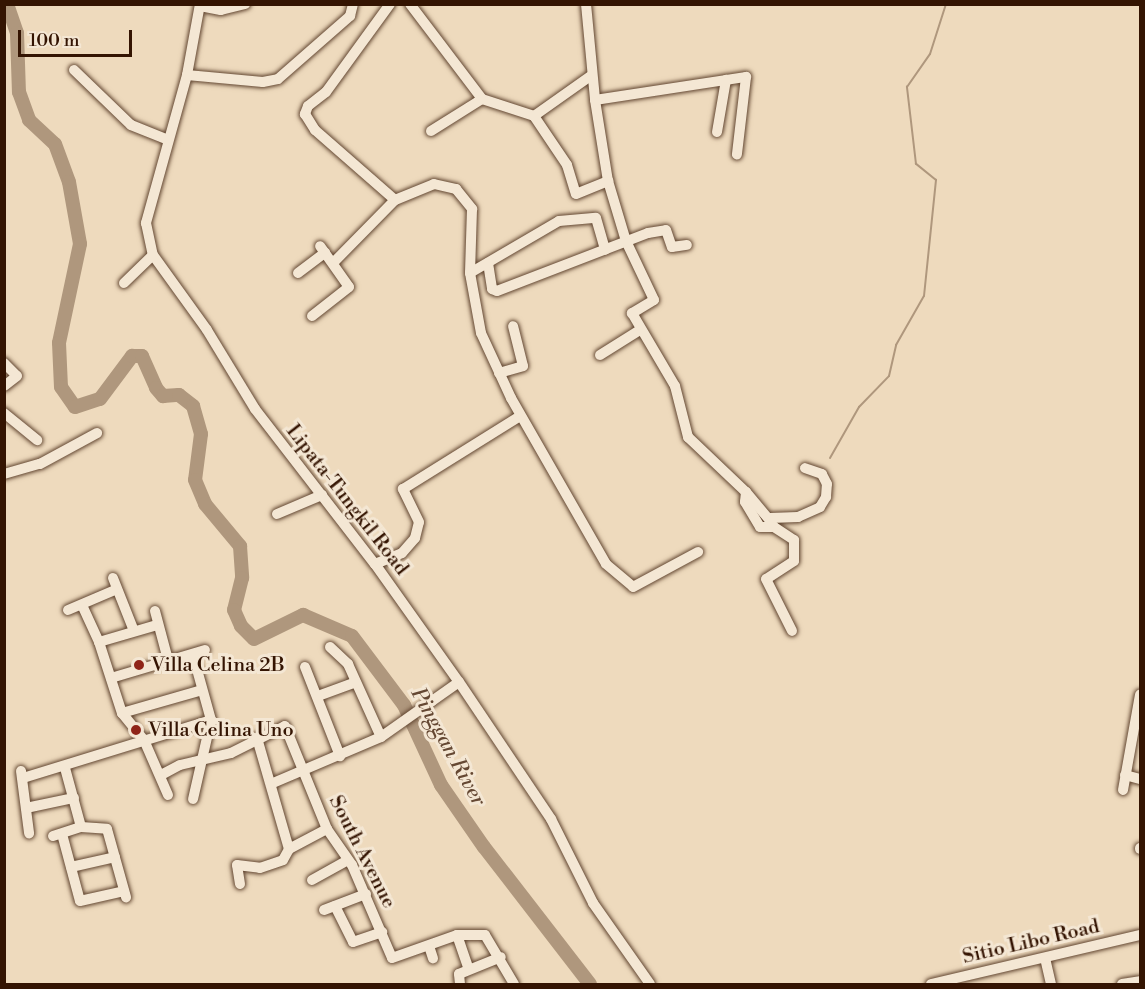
<!DOCTYPE html>
<html>
<head>
<meta charset="utf-8">
<style>
	body { margin:0 }
	#map { position:relative; width:1145px; height:989px; overflow:hidden; background:#eedabd; font-family:"Libre Bodoni",serif }
	div>[style] { position:absolute }
	[style*='--x'] { left:calc(var(--x)*1px); top:calc(var(--y)*1px); width:calc(var(--w)*1px); rotate:calc(var(--a)*1deg) }
	.stream>* { height:2px; margin:-1px; padding:0 1px; transform-origin:1px; border-radius:1px; background:#af977d }
	.river>* { height:14px; margin:-7px; padding:0 7px; transform-origin:7px; border-radius:7px; background:#af977d }
	.roads { filter:drop-shadow(0 0 2px #624631) drop-shadow(0 0 2px #624631) }
	.minor>* { height:10px; margin:-5px; padding:0 5px; transform-origin:5px; border-radius:5px; background:#f4e7d4 }
	.dots>* { width:16px; height:16px; translate:-50% -50%; box-sizing:border-box; border:3px solid #f4e7d4; border-radius:50% }
	span { translate:-50% -50%; white-space:nowrap; text-align:center; line-height:1.15; -webkit-text-stroke:6px #f4e7d4; paint-order:stroke }
	.street-label { font-size:20px; color:#341402 }
	.poi-label { font-size:20px; color:#341402 }
	.left { translate:0 -50%; text-align:left }
	.water-label { font-size:21px; color:#654833; font-style:italic }
	.frame { position:absolute; inset:0; border:6px solid #341402; pointer-events:none }
	.scale { position:absolute; left:18px; top:30px; width:114px; height:27px; box-sizing:border-box; border:3px solid #341402; border-top:0; padding-left:8px; font-size:18px; line-height:21px; white-space:nowrap; color:#341402; -webkit-text-stroke:4px #f4e7d4; paint-order:stroke }
</style>
</head>
<body>
<div id="map">
	<div class="stream">
		<i style="--x:830;--y:458;--w:59;--a:-60.4"></i>
		<i style="--x:859;--y:407;--w:43;--a:-45.9"></i>
		<i style="--x:889;--y:376;--w:32;--a:-77"></i>
		<i style="--x:896;--y:345;--w:56;--a:-60.3"></i>
		<i style="--x:924;--y:296;--w:117;--a:-84.1"></i>
		<i style="--x:936;--y:180;--w:26;--a:-141"></i>
		<i style="--x:916;--y:164;--w:78;--a:-96.7"></i>
		<i style="--x:907;--y:87;--w:40;--a:-55.1"></i>
		<i style="--x:930;--y:54;--w:52;--a:-72.3"></i>
	</div>
	<div class="river">
		<i style="--x:7;--y:4;--w:31;--a:71"></i>
		<i style="--x:17;--y:33;--w:59;--a:88.1"></i>
		<i style="--x:19;--y:92;--w:30;--a:70"></i>
		<i style="--x:29;--y:120;--w:35;--a:43"></i>
		<i style="--x:55;--y:144;--w:40;--a:69.8"></i>
		<i style="--x:69;--y:182;--w:63;--a:79.9"></i>
		<i style="--x:80;--y:244;--w:101;--a:102"></i>
		<i style="--x:59;--y:343;--w:44;--a:87.4"></i>
		<i style="--x:61;--y:387;--w:24;--a:55"></i>
		<i style="--x:75;--y:407;--w:26;--a:-18"></i>
		<i style="--x:100;--y:399;--w:54;--a:-53.3"></i>
		<i style="--x:132;--y:356;--w:10;--a:0"></i>
		<i style="--x:142;--y:356;--w:35;--a:66"></i>
		<i style="--x:156;--y:388;--w:11;--a:49"></i>
		<i style="--x:163;--y:396;--w:16;--a:-4"></i>
		<i style="--x:179;--y:395;--w:18;--a:38"></i>
		<i style="--x:193;--y:406;--w:29;--a:74"></i>
		<i style="--x:201;--y:434;--w:46;--a:97.4"></i>
		<i style="--x:195;--y:480;--w:26;--a:67"></i>
		<i style="--x:205;--y:504;--w:55;--a:50.2"></i>
		<i style="--x:240;--y:546;--w:32;--a:86"></i>
		<i style="--x:242;--y:578;--w:33;--a:104"></i>
		<i style="--x:234;--y:610;--w:17;--a:66"></i>
		<i style="--x:241;--y:626;--w:18;--a:45"></i>
		<i style="--x:254;--y:639;--w:55;--a:-26.1"></i>
		<i style="--x:303;--y:615;--w:53;--a:23.2"></i>
		<i style="--x:352;--y:636;--w:86;--a:53"></i>
		<i style="--x:404;--y:705;--w:88;--a:65.2"></i>
		<i style="--x:441;--y:785;--w:75;--a:55.3"></i>
		<i style="--x:484;--y:847;--w:173;--a:52.3"></i>
	</div>
	<div class="roads">
		<div class="minor">
			<i style="--x:200;--y:4;--w:72;--a:100.4"></i>
			<i style="--x:187;--y:75;--w:154;--a:105.5"></i>
			<i style="--x:146;--y:223;--w:33;--a:78"></i>
			<i style="--x:153;--y:255;--w:92;--a:54.2"></i>
			<i style="--x:207;--y:330;--w:92;--a:58.7"></i>
			<i style="--x:255;--y:409;--w:196;--a:52.3"></i>
			<i style="--x:375;--y:564;--w:145;--a:54.6"></i>
			<i style="--x:459;--y:682;--w:165;--a:56.1"></i>
			<i style="--x:551;--y:819;--w:94;--a:63.4"></i>
			<i style="--x:593;--y:903;--w:99;--a:54.9"></i>
			<i style="--x:390;--y:4;--w:109;--a:126"></i>
			<i style="--x:326;--y:92;--w:23;--a:142"></i>
			<i style="--x:308;--y:106;--w:9;--a:111"></i>
			<i style="--x:305;--y:114;--w:19;--a:58"></i>
			<i style="--x:315;--y:130;--w:106;--a:41.2"></i>
			<i style="--x:410;--y:4;--w:119;--a:52.8"></i>
			<i style="--x:482;--y:99;--w:55;--a:18.1"></i>
			<i style="--x:534;--y:116;--w:71;--a:-35.3"></i>
			<i style="--x:586;--y:4;--w:96;--a:84.6"></i>
			<i style="--x:595;--y:100;--w:82;--a:80.9"></i>
			<i style="--x:608;--y:181;--w:63;--a:73.3"></i>
			<i style="--x:626;--y:241;--w:65;--a:64.6"></i>
			<i style="--x:654;--y:300;--w:26;--a:149"></i>
			<i style="--x:632;--y:313;--w:85;--a:59.5"></i>
			<i style="--x:675;--y:386;--w:53;--a:75.7"></i>
			<i style="--x:688;--y:437;--w:80;--a:43.5"></i>
			<i style="--x:746;--y:492;--w:10;--a:96"></i>
			<i style="--x:745;--y:502;--w:29;--a:59"></i>
			<i style="--x:760;--y:527;--w:14;--a:0"></i>
			<i style="--x:774;--y:527;--w:24;--a:33"></i>
			<i style="--x:794;--y:540;--w:21;--a:90"></i>
			<i style="--x:794;--y:561;--w:33;--a:147"></i>
			<i style="--x:766;--y:579;--w:58;--a:63.4"></i>
			<i style="--x:200;--y:6;--w:21;--a:11"></i>
			<i style="--x:221;--y:10;--w:25;--a:-14"></i>
			<i style="--x:74;--y:70;--w:79;--a:44"></i>
			<i style="--x:131;--y:125;--w:40;--a:22"></i>
			<i style="--x:187;--y:75;--w:76;--a:5.3"></i>
			<i style="--x:263;--y:82;--w:15;--a:-11"></i>
			<i style="--x:278;--y:79;--w:96;--a:-41.2"></i>
			<i style="--x:350;--y:16;--w:12;--a:-76"></i>
			<i style="--x:595;--y:100;--w:153;--a:-8.7"></i>
			<i style="--x:746;--y:77;--w:78;--a:96.7"></i>
			<i style="--x:534;--y:116;--w:59;--a:56"></i>
			<i style="--x:567;--y:165;--w:30;--a:73"></i>
			<i style="--x:576;--y:194;--w:35;--a:-22"></i>
			<i style="--x:431;--y:131;--w:60;--a:-32.1"></i>
			<i style="--x:717;--y:132;--w:53;--a:-80.2"></i>
			<i style="--x:333;--y:263;--w:88;--a:-45.5"></i>
			<i style="--x:395;--y:200;--w:42;--a:-22.3"></i>
			<i style="--x:434;--y:184;--w:23;--a:13"></i>
			<i style="--x:456;--y:189;--w:26;--a:51"></i>
			<i style="--x:472;--y:209;--w:64;--a:91.8"></i>
			<i style="--x:470;--y:273;--w:61;--a:79.6"></i>
			<i style="--x:481;--y:333;--w:72;--a:65.2"></i>
			<i style="--x:511;--y:398;--w:191;--a:60.2"></i>
			<i style="--x:606;--y:564;--w:35;--a:40"></i>
			<i style="--x:633;--y:587;--w:74;--a:-28.3"></i>
			<i style="--x:488;--y:263;--w:26;--a:81"></i>
			<i style="--x:492;--y:289;--w:5;--a:22"></i>
			<i style="--x:497;--y:291;--w:162;--a:-21"></i>
			<i style="--x:648;--y:233;--w:18;--a:-9"></i>
			<i style="--x:666;--y:230;--w:18;--a:71"></i>
			<i style="--x:672;--y:247;--w:15;--a:-8"></i>
			<i style="--x:298;--y:273;--w:34;--a:-37"></i>
			<i style="--x:470;--y:273;--w:103;--a:-30.3"></i>
			<i style="--x:559;--y:221;--w:37;--a:-5"></i>
			<i style="--x:596;--y:218;--w:33;--a:74"></i>
			<i style="--x:124;--y:283;--w:40;--a:-44"></i>
			<i style="--x:312;--y:316;--w:47;--a:-38.1"></i>
			<i style="--x:349;--y:287;--w:50;--a:-125.3"></i>
			<i style="--x:600;--y:355;--w:47;--a:-32"></i>
			<i style="--x:4;--y:363;--w:18;--a:45"></i>
			<i style="--x:17;--y:376;--w:16;--a:142"></i>
			<i style="--x:499;--y:373;--w:25;--a:-16"></i>
			<i style="--x:523;--y:366;--w:41;--a:-104"></i>
			<i style="--x:4;--y:413;--w:43;--a:39.3"></i>
			<i style="--x:4;--y:474;--w:37;--a:-16"></i>
			<i style="--x:40;--y:464;--w:65;--a:-28.5"></i>
			<i style="--x:746;--y:492;--w:40;--a:50"></i>
			<i style="--x:277;--y:514;--w:49;--a:-22.9"></i>
			<i style="--x:770;--y:518;--w:28;--a:-2"></i>
			<i style="--x:798;--y:517;--w:24;--a:-24"></i>
			<i style="--x:820;--y:507;--w:12;--a:-59"></i>
			<i style="--x:826;--y:497;--w:13;--a:-86"></i>
			<i style="--x:827;--y:484;--w:11;--a:-117"></i>
			<i style="--x:822;--y:474;--w:18;--a:-161"></i>
			<i style="--x:375;--y:564;--w:29;--a:-22"></i>
			<i style="--x:402;--y:553;--w:20;--a:-49"></i>
			<i style="--x:415;--y:538;--w:16;--a:-76"></i>
			<i style="--x:419;--y:522;--w:37;--a:-116"></i>
			<i style="--x:403;--y:489;--w:134;--a:-31.9"></i>
			<i style="--x:113;--y:578;--w:57;--a:68.4"></i>
			<i style="--x:82;--y:605;--w:41;--a:65.3"></i>
			<i style="--x:99;--y:642;--w:75;--a:72.1"></i>
			<i style="--x:122;--y:713;--w:35;--a:51"></i>
			<i style="--x:144;--y:740;--w:60;--a:66.4"></i>
			<i style="--x:68;--y:610;--w:51;--a:-23.1"></i>
			<i style="--x:155;--y:611;--w:51;--a:75.1"></i>
			<i style="--x:99;--y:642;--w:60;--a:-16.3"></i>
			<i style="--x:330;--y:647;--w:25;--a:43"></i>
			<i style="--x:348;--y:664;--w:80;--a:65.7"></i>
			<i style="--x:193;--y:655;--w:67;--a:74.5"></i>
			<i style="--x:211;--y:720;--w:81;--a:102.8"></i>
			<i style="--x:305;--y:667;--w:96;--a:68.5"></i>
			<i style="--x:111;--y:678;--w:98;--a:-16.6"></i>
			<i style="--x:318;--y:696;--w:40;--a:-20.2"></i>
			<i style="--x:122;--y:713;--w:83;--a:-16"></i>
			<i style="--x:65;--y:768;--w:61;--a:74.8"></i>
			<i style="--x:21;--y:771;--w:63;--a:82.6"></i>
			<i style="--x:161;--y:775;--w:21;--a:-28"></i>
			<i style="--x:180;--y:765;--w:52;--a:-13.2"></i>
			<i style="--x:231;--y:753;--w:60;--a:-26.6"></i>
			<i style="--x:285;--y:726;--w:111;--a:67.8"></i>
			<i style="--x:327;--y:829;--w:44;--a:55.2"></i>
			<i style="--x:352;--y:865;--w:101;--a:66.7"></i>
			<i style="--x:392;--y:958;--w:69;--a:-19.5"></i>
			<i style="--x:457;--y:935;--w:28;--a:0"></i>
			<i style="--x:485;--y:935;--w:57;--a:59.4"></i>
			<i style="--x:1125;--y:775;--w:16;--a:15"></i>
			<i style="--x:23;--y:778;--w:197;--a:-17.1"></i>
			<i style="--x:273;--y:783;--w:117;--a:-23.1"></i>
			<i style="--x:381;--y:737;--w:95;--a:-35.2"></i>
			<i style="--x:1123;--y:790;--w:97;--a:-79.9"></i>
			<i style="--x:26;--y:808;--w:49;--a:-11.8"></i>
			<i style="--x:62;--y:834;--w:69;--a:75"></i>
			<i style="--x:80;--y:901;--w:45;--a:-12.8"></i>
			<i style="--x:53;--y:836;--w:29;--a:-18"></i>
			<i style="--x:81;--y:827;--w:26;--a:4"></i>
			<i style="--x:107;--y:829;--w:71;--a:74.4"></i>
			<i style="--x:289;--y:849;--w:43;--a:-27.8"></i>
			<i style="--x:1140;--y:849;--w:1;--a:-90"></i>
			<i style="--x:71;--y:867;--w:45;--a:-12.8"></i>
			<i style="--x:312;--y:880;--w:41;--a:-29.1"></i>
			<i style="--x:240;--y:884;--w:19;--a:-99"></i>
			<i style="--x:237;--y:865;--w:23;--a:7"></i>
			<i style="--x:260;--y:868;--w:24;--a:-19"></i>
			<i style="--x:283;--y:860;--w:13;--a:-61"></i>
			<i style="--x:289;--y:849;--w:116;--a:-106.1"></i>
			<i style="--x:335;--y:906;--w:40;--a:63.4"></i>
			<i style="--x:353;--y:942;--w:31;--a:-19"></i>
			<i style="--x:324;--y:910;--w:45;--a:-20.9"></i>
			<i style="--x:457;--y:935;--w:36;--a:71"></i>
			<i style="--x:429;--y:946;--w:13;--a:72"></i>
			<i style="--x:1045;--y:958;--w:27;--a:77"></i>
			<i style="--x:460;--y:984;--w:10;--a:-96"></i>
			<i style="--x:459;--y:974;--w:45;--a:-22"></i>
			<i style="--x:931;--y:984;--w:215;--a:-13.2"></i>
			<i style="--x:1122;--y:984;--w:18;--a:-9"></i>
		</div>
	</div>
	<div class="dots">
		<i style="left:139px;top:665px;background:#8f2418"></i>
		<i style="left:136px;top:730px;background:#8f2418"></i>
	</div>
	<div class="street-label">
		<span style="left:347px;top:500px;rotate:52deg">Lipata-Tungkil Road</span>
		<span style="left:362px;top:852px;rotate:63deg">South Avenue</span>
		<span style="left:1031px;top:942px;rotate:-13deg">Sitio Libo Road</span>
	</div>
	<div class="poi-label">
		<span class="left" style="left:151px;top:665px">Villa Celina 2B</span>
		<span class="left" style="left:148px;top:730px">Villa Celina Uno</span>
	</div>
	<div class="water-label">
		<span style="left:448px;top:747px;rotate:61deg">Pinggan River</span>
	</div>
	<div class="frame"></div>
	<div class="scale">100 m</div>
</div>
</body>
</html>
